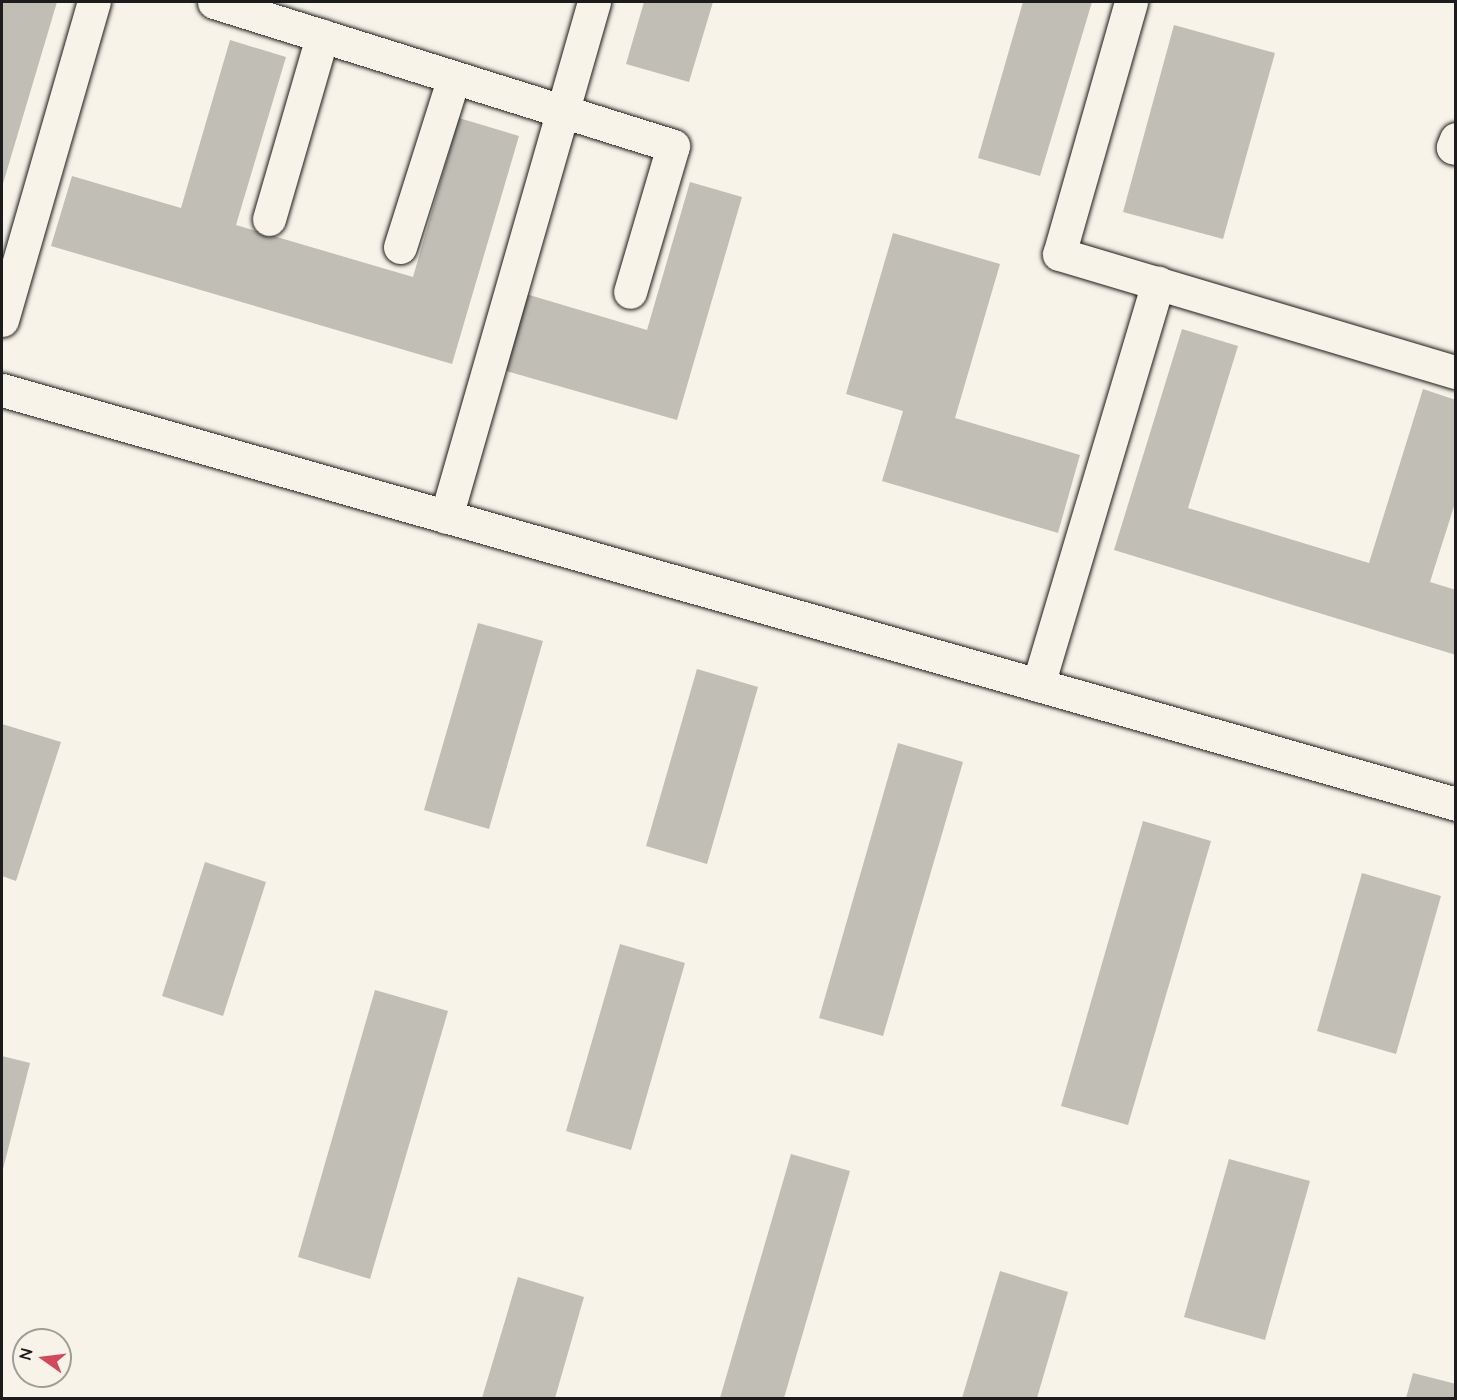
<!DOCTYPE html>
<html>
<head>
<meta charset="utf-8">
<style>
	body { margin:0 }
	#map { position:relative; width:1457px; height:1400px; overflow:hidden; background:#f7f3e8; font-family:"Architects Daughter",sans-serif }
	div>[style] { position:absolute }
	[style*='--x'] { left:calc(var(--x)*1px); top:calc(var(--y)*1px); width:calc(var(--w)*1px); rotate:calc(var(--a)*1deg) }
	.building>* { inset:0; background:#c0beb5 }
	.roads { filter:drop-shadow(0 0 2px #1c1c1c) drop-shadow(0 0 2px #1c1c1c) }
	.street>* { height:33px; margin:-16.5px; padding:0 16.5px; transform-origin:16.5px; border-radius:16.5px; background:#f7f3e8 }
	.secondary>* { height:33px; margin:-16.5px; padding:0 16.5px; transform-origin:16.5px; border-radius:16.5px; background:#f7f3e8 }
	span { translate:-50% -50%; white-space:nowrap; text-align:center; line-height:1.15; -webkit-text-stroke:5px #f7f3e8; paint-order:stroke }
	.frame { position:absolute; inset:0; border:3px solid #1c1c1c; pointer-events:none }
	.north { position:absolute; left:12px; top:1328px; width:60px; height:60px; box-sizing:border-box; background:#f7f3e8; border:2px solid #9f9d96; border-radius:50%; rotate:284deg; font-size:16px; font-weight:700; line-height:24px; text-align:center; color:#1c1c1c }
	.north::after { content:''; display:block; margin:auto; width:21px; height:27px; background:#d1495b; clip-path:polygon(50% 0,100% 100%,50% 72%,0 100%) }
</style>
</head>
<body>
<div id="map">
	<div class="building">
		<i style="clip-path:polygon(2px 2px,57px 2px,2px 187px)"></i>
		<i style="clip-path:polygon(644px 2px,713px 2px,689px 82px,626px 64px)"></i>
		<i style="clip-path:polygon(1023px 2px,1092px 2px,1040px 176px,978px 158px)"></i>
		<i style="clip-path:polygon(1174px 25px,1275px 53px,1223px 239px,1123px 212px)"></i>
		<i style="clip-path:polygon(230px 40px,286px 57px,236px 225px,413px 277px,459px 118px,519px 136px,452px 364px,51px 246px,72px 176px,181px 208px)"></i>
		<i style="clip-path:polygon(690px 182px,742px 197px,677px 420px,503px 370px,526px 294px,647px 330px)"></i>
		<i style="clip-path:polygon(893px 233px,1000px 264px,955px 418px,1080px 455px,1058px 533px,882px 481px,903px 411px,846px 394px)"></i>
		<i style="clip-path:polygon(1182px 329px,1238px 346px,1188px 508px,1369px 563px,1423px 389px,1456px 400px,1456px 500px,1430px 582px,1456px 590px,1456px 655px,1114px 550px)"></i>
		<i style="clip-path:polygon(478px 623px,543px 641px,489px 829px,424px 810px)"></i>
		<i style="clip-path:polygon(697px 669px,758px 687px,707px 864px,646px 846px)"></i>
		<i style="clip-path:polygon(2px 724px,61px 742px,16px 881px,2px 876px)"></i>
		<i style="clip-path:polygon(898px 743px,963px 762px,883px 1036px,819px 1018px)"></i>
		<i style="clip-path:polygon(1143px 821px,1211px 841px,1128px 1125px,1061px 1106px)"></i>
		<i style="clip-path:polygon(205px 862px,266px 882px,223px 1016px,162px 996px)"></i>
		<i style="clip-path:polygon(1362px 873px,1441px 896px,1396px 1054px,1317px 1031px)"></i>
		<i style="clip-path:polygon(620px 944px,685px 963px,631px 1150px,566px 1131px)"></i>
		<i style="clip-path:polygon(375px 990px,448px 1011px,370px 1279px,298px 1257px)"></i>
		<i style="clip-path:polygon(2px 1056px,30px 1063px,2px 1173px)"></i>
		<i style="clip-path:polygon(791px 1154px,850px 1171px,784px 1398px,720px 1398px)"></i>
		<i style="clip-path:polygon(1229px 1159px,1310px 1181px,1265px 1340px,1184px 1317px)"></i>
		<i style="clip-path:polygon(1000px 1271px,1068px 1292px,1037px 1398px,962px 1398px)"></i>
		<i style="clip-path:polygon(518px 1277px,584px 1297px,555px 1398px,482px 1398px)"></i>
		<i style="clip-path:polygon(1413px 1373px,1456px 1384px,1456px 1398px,1406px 1398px)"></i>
	</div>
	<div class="roads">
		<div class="street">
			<i style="--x:214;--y:2;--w:481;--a:17.4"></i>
			<i style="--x:673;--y:146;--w:152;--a:106.4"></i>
			<i style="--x:1131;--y:2;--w:262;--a:105.9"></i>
			<i style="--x:1059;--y:254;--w:414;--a:16.6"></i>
			<i style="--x:1456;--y:139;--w:9;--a:111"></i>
			<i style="--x:1453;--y:147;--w:3;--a:18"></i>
			<i style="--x:269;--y:219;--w:191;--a:-73.8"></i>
			<i style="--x:400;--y:247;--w:178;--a:-72.4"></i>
			<i style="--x:2;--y:320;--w:331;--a:-73.9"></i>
			<i style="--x:446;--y:517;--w:536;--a:-73.97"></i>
			<i style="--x:1038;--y:685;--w:420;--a:-73.4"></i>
		</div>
		<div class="secondary">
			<i style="--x:2;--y:390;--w:1512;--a:15.89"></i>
		</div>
	</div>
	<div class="frame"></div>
	<div class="north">N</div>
</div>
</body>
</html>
